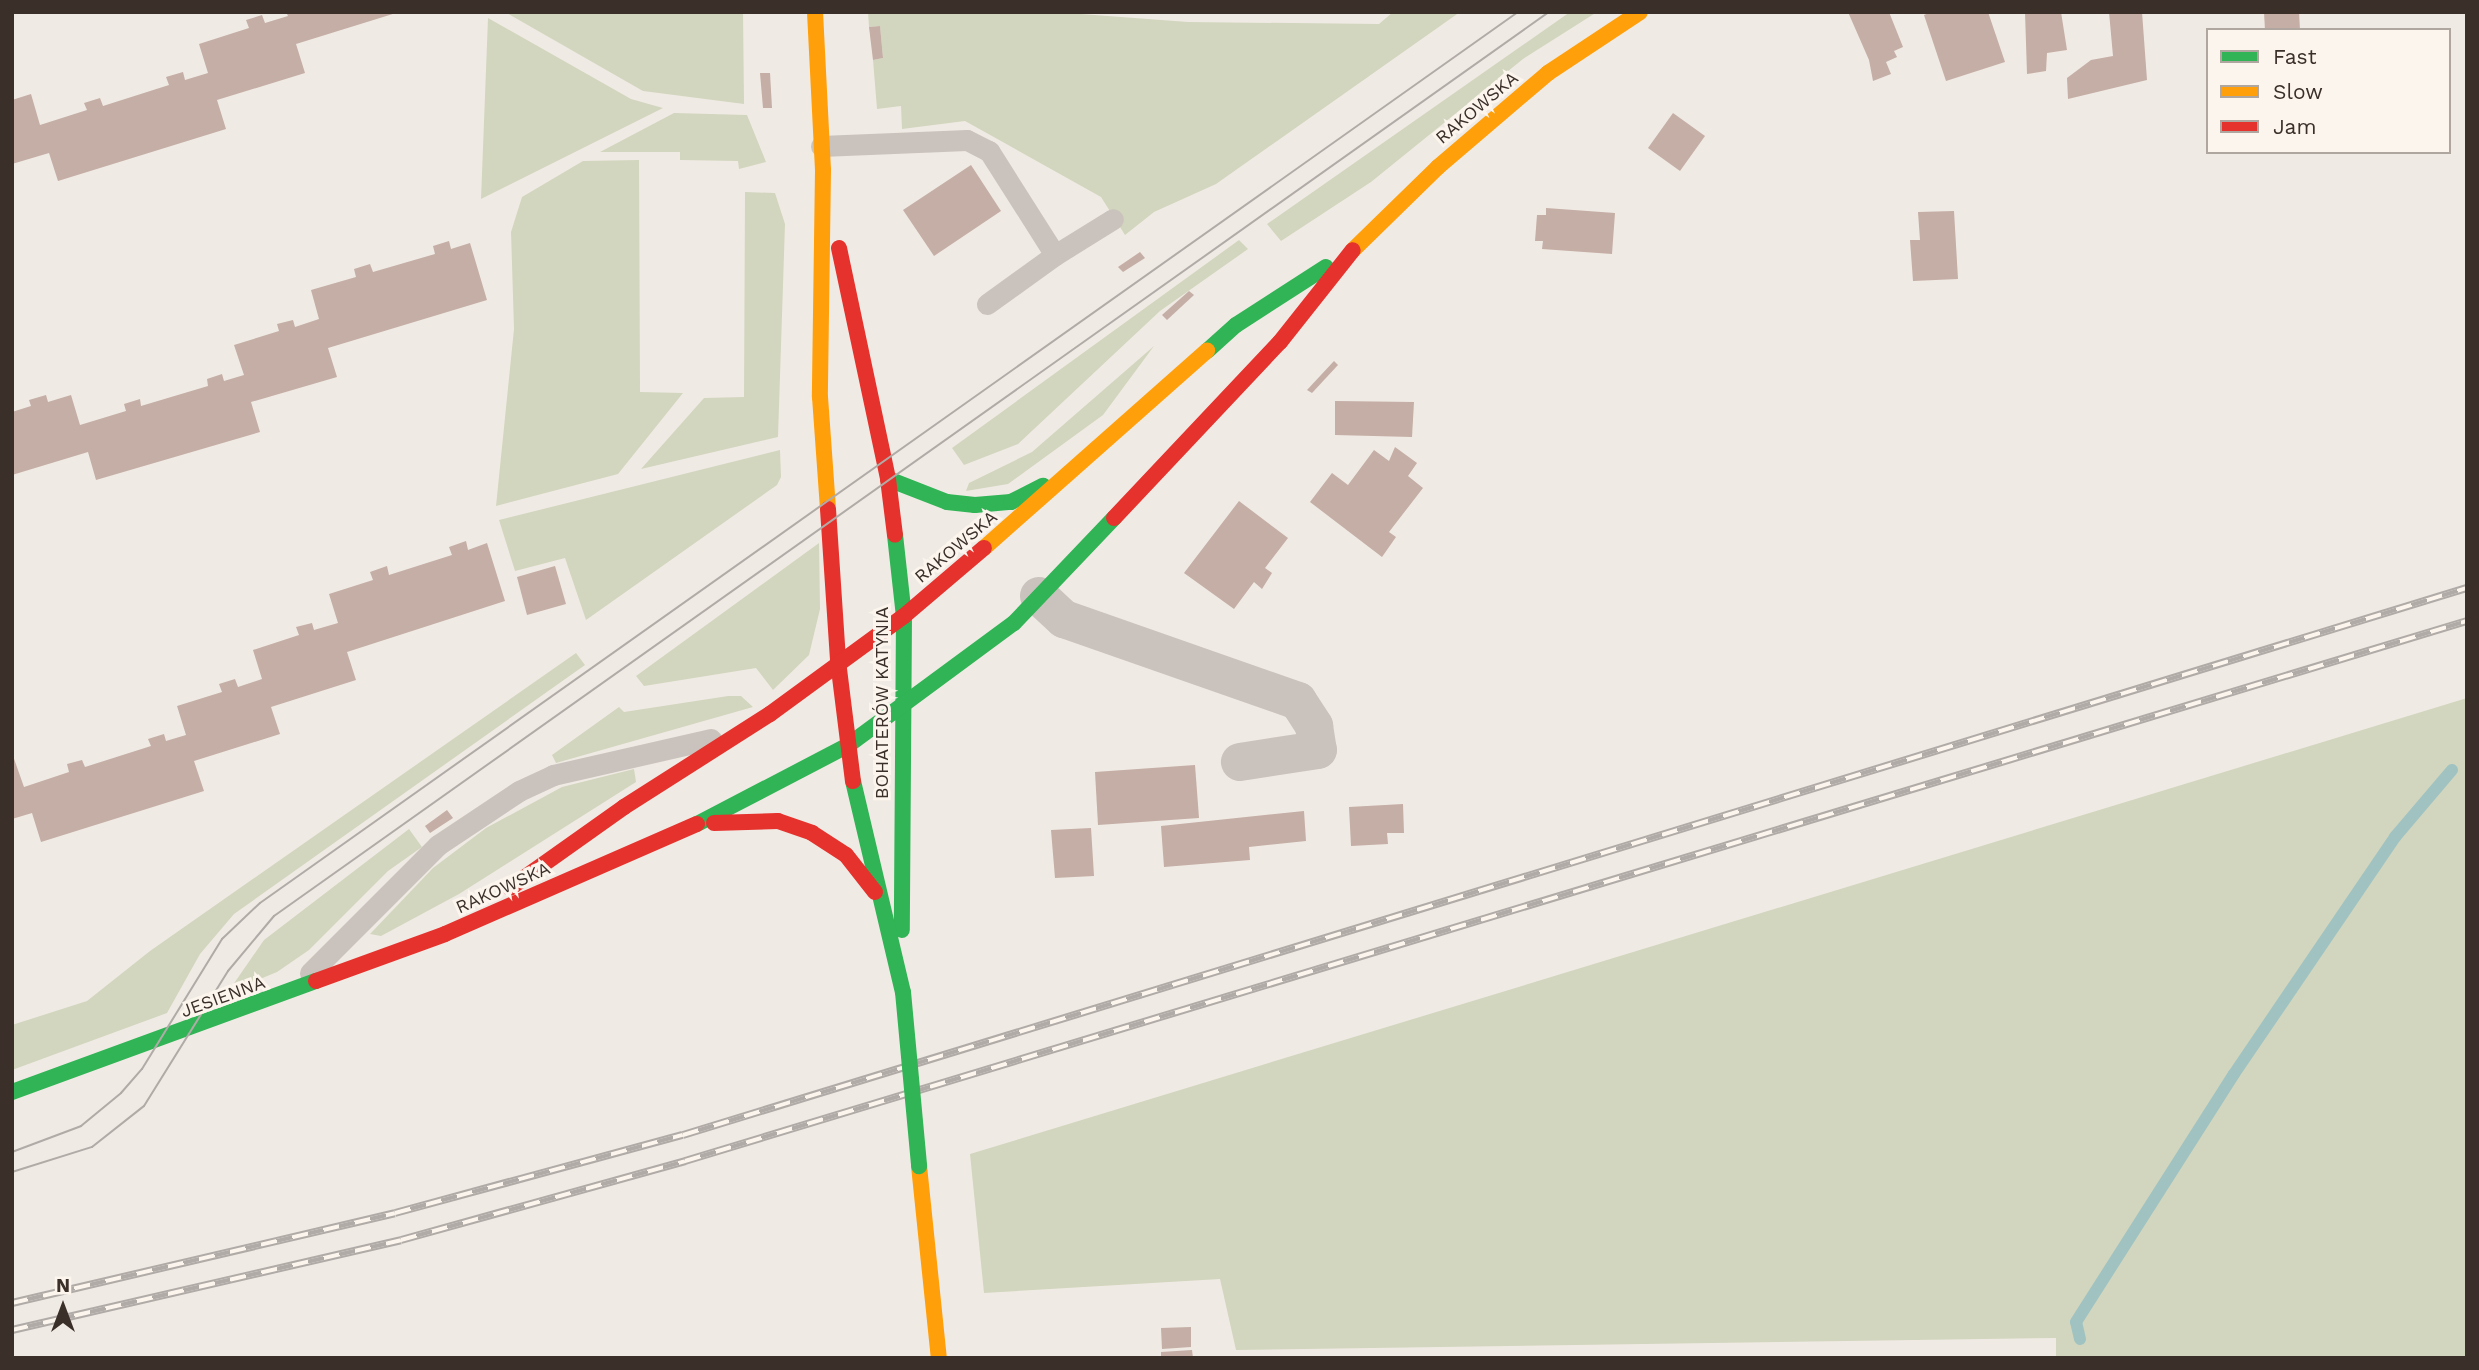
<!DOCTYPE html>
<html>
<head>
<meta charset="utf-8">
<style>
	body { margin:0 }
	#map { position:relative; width:2479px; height:1370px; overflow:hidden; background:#f0eae4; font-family:"Work Sans",sans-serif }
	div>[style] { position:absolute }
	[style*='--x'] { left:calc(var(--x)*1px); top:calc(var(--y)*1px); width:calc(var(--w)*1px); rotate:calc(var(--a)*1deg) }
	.green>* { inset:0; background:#d2d6be }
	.stream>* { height:12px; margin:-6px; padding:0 6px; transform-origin:6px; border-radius:6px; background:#a0c3c2 }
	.building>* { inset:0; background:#c4aea5 }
	.lane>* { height:21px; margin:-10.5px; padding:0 10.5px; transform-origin:10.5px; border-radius:10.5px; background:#cac3bd }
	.street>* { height:38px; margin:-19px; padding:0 19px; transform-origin:19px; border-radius:19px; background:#cac3bd }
	.fast>* { height:16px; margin:-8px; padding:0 8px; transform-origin:8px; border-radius:8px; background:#30b455 }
	.slow>* { height:16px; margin:-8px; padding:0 8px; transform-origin:8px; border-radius:8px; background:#ff9f0a }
	.jam>* { height:16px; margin:-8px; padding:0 8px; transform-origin:8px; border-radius:8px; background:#e5322d }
	.tram>* { height:2px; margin:-1px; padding:0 1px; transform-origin:1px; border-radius:1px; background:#b1aba7 }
	.rail>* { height:8px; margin-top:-4px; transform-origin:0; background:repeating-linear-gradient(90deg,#fbf5ed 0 16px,#b1aba7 0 32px); box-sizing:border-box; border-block:2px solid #b1aba7 }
	.fast-bridge>* { height:16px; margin:-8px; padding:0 8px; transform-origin:8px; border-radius:8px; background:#30b455 }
	span { translate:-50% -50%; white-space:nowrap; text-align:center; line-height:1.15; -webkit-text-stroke:6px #fbf5ed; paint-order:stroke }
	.street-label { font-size:18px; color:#3b2f2a }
	.frame { position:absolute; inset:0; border:14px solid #3b2f2a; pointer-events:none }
	.legend { position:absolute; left:2206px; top:28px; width:245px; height:126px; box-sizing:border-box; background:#fbf5ed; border:2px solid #aea69f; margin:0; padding:9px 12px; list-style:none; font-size:21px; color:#3b2f2a }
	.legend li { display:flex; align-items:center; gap:14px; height:35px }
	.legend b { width:35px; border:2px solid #aea69f }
	.north { position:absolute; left:28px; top:1272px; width:70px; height:70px; -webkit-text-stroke:5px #fbf5ed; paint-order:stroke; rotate:0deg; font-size:19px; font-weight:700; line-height:28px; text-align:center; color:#3b2f2a }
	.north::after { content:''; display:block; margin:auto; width:24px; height:32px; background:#3b2f2a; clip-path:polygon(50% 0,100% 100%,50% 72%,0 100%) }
</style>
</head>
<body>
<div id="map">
	<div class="green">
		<i style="clip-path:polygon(505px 12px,743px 12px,744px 104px,643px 91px)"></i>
		<i style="clip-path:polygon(868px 12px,1054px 12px,1188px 22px,1379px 24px,1393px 12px,1460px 12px,1216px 184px,1154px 212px,1125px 235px,1101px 197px,965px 121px,902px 129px,901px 106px,877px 109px,873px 60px,883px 58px,880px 26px,869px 27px)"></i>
		<i style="clip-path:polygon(1570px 12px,1597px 12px,1523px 59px,1371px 182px,1281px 241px,1267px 224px)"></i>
		<i style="clip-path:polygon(488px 18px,631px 99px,663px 108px,481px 199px)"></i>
		<i style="clip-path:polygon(674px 113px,747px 115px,766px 162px,739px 169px,738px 161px,680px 160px,680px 152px,600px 152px)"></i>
		<i style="clip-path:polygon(639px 160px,640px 392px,683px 393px,618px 474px,496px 506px,514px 329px,511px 232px,522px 197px,583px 161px)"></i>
		<i style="clip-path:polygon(745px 192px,775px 193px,785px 224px,778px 437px,641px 469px,704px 398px,744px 397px)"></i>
		<i style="clip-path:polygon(1239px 240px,1248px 249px,1160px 311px,1018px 444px,964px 465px,952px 448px)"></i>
		<i style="clip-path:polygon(1154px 346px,1103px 415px,1008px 484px,966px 491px,969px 483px,1032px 452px)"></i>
		<i style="clip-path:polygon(780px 450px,781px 477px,777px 485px,586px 620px,565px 558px,515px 571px,499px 520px)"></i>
		<i style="clip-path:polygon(819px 543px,820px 609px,809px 655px,773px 690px,756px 668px,644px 686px,636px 676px)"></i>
		<i style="clip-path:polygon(576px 653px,585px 665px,234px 914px,200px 954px,167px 1013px,12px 1070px,12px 1025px,87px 1001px,150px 951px)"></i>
		<i style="clip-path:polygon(728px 696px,741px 696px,753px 707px,556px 763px,552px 755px,619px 707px,624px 712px)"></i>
		<i style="clip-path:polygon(2467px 698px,2467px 1358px,2056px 1358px,2056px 1338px,1236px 1350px,1220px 1279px,984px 1293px,970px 1154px)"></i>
		<i style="clip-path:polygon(634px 769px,636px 782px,459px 894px,381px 936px,370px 934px,433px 868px,486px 828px,562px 787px)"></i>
		<i style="clip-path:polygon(409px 829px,422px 847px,388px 871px,309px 950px,277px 972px,228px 992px,264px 940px)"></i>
	</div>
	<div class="stream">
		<i style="--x:2080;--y:1339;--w:17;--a:-103"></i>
		<i style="--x:2076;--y:1322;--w:294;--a:-57.5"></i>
		<i style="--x:2234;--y:1074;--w:287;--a:-55.8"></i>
		<i style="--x:2395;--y:837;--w:88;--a:-49.6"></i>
	</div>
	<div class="building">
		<i style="clip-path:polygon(286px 12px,396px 13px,296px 44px,305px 73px,217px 100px,226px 129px,58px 181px,49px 153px,12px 164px,12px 100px,31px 94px,40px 125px,87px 110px,84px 103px,100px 98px,103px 106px,169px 85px,166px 77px,183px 72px,185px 80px,208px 73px,199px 44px,249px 28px,246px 20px,262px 15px,265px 23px,288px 16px)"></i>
		<i style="clip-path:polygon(1848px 12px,1889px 12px,1903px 47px,1894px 51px,1897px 57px,1886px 62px,1891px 74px,1873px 81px,1869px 60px)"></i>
		<i style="clip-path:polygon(1931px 12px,1988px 12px,2005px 62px,1946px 81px,1924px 15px)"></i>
		<i style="clip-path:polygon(2025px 12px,2061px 12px,2067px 50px,2047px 53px,2046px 71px,2027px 74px)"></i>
		<i style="clip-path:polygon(2109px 12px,2142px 12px,2147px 80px,2068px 99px,2067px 78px,2091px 60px,2113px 56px)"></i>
		<i style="clip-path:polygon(2264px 12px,2299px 12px,2300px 30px,2265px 30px)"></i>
		<i style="clip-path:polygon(880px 26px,883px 58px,873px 60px,869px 27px)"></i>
		<i style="clip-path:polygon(760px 73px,770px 73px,772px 108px,763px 108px)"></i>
		<i style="clip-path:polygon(1673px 113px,1705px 136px,1680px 171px,1648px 148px)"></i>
		<i style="clip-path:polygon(971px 165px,1001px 211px,934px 256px,903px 210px)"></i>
		<i style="clip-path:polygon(1546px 208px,1615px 213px,1612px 254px,1542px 249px,1543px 241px,1535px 241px,1537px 215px,1546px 215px)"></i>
		<i style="clip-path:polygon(1954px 211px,1958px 279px,1913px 281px,1910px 240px,1920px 240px,1918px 212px)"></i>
		<i style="clip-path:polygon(449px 241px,451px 249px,470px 243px,487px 300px,328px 348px,337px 377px,251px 402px,260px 432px,96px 480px,88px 452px,12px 475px,12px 412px,31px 406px,29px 400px,46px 395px,48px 402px,71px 395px,80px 425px,126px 411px,124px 404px,140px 399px,141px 406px,208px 386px,207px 379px,222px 374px,224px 381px,244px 375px,234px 345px,279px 331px,277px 324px,293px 320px,295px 327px,319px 319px,311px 290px,356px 277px,354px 269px,370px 264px,373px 272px,435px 254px,433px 246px)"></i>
		<i style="clip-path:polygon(1140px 252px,1145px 258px,1123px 272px,1118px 267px)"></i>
		<i style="clip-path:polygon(1189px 291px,1194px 295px,1167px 320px,1162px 315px)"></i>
		<i style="clip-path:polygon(1334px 361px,1338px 365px,1312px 393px,1307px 390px)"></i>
		<i style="clip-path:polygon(1335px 401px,1414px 402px,1412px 437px,1335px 435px)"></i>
		<i style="clip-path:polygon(1395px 447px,1417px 463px,1408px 476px,1423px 488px,1389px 532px,1396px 537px,1382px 557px,1310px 502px,1332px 473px,1348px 485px,1374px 450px,1389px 461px)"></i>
		<i style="clip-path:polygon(1239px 501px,1288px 538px,1265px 568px,1272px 573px,1262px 589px,1254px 582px,1234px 609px,1184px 573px)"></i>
		<i style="clip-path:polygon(466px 541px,468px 550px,487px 543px,505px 601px,347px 652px,356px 680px,271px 707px,280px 734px,194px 761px,204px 791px,41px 842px,32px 813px,12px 819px,12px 753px,24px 787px,69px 772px,67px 764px,82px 760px,85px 767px,151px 746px,148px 739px,164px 734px,166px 741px,186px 735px,177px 706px,222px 692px,219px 684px,235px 679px,238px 687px,262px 679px,253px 650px,299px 635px,296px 627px,312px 623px,314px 630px,338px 623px,329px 594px,373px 580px,370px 572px,387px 566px,389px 575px,452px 555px,449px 547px)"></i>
		<i style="clip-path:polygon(555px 566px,566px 604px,527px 615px,517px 577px)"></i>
		<i style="clip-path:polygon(1195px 765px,1199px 818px,1098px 825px,1095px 772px)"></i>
		<i style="clip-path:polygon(1403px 804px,1404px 833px,1387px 833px,1388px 844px,1351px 846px,1349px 807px)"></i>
		<i style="clip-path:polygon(447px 810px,453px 818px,430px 833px,425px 826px)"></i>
		<i style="clip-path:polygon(1304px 811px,1306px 841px,1249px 847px,1250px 860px,1164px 867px,1161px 826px)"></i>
		<i style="clip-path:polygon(1091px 828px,1094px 876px,1055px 878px,1051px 830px)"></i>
		<i style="clip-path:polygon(1191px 1327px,1191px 1347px,1162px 1349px,1161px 1328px)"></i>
		<i style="clip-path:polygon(1192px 1350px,1193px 1358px,1161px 1358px,1161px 1352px)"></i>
	</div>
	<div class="lane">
		<i style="--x:821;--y:146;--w:146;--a:-2.4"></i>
		<i style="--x:967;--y:140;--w:25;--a:27"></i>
		<i style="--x:989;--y:151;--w:123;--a:57.6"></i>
		<i style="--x:1055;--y:255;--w:68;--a:-31.8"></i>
		<i style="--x:987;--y:304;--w:84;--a:-35.8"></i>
		<i style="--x:310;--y:973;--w:181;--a:-45"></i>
		<i style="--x:438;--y:845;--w:97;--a:-33.7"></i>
		<i style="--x:519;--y:791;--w:38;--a:-25"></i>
		<i style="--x:553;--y:775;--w:162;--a:-12.8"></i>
	</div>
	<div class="street">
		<i style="--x:1039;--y:596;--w:34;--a:43"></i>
		<i style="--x:1064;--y:619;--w:248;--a:19.3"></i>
		<i style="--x:1298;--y:701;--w:30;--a:57"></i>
		<i style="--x:1314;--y:726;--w:24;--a:81"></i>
		<i style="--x:1318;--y:750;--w:79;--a:171.3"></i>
	</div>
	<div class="fast">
		<i style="--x:1207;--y:351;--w:39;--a:-42"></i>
		<i style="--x:1236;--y:325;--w:107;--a:-32.8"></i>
		<i style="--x:888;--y:479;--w:63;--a:21.3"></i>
		<i style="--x:947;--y:502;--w:28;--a:6"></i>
		<i style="--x:975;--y:505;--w:36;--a:-5"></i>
		<i style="--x:1011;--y:502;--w:36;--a:-27"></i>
		<i style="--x:895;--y:535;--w:81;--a:83.7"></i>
		<i style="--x:904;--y:616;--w:314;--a:90.4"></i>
		<i style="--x:853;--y:781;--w:217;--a:76.7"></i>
		<i style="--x:697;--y:824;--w:169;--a:-27.5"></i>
		<i style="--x:847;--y:746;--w:207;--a:-36.4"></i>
		<i style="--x:1014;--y:623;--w:145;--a:-46.4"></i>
		<i style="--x:12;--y:1092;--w:324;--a:-20.1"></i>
	</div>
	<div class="slow">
		<i style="--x:815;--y:12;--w:158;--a:87.1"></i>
		<i style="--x:823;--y:170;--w:227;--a:90.8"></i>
		<i style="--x:820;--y:397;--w:112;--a:85.9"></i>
		<i style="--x:1353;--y:250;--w:119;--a:-44.3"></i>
		<i style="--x:1438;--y:167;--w:145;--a:-40.5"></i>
		<i style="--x:1548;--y:73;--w:110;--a:-33.5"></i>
		<i style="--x:984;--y:548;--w:298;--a:-41.5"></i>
		<i style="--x:919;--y:1166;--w:193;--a:84.1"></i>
	</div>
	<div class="jam">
		<i style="--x:839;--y:248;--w:236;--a:78"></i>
		<i style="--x:888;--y:479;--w:56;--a:82.9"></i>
		<i style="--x:828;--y:509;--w:152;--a:86.2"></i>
		<i style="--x:838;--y:661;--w:121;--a:82.9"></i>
		<i style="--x:1114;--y:518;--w:242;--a:-46.7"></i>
		<i style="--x:1280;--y:342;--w:117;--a:-51.6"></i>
		<i style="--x:714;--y:823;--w:64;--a:-1.8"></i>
		<i style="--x:778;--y:821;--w:36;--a:19"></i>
		<i style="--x:812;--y:833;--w:40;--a:32.9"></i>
		<i style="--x:846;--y:855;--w:47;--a:51.9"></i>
		<i style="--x:510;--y:888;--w:140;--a:-35.4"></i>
		<i style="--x:624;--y:807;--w:173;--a:-32.5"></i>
		<i style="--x:770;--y:714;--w:166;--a:-36.2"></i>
		<i style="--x:904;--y:616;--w:105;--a:-40.4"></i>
		<i style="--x:316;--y:981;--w:137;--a:-20"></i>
		<i style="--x:445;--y:934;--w:275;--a:-23.6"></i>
	</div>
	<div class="tram">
		<i style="--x:12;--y:1152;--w:74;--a:-20.6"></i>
		<i style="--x:81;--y:1126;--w:52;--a:-39.5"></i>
		<i style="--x:121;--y:1093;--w:32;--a:-49"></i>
		<i style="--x:142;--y:1069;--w:153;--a:-58.4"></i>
		<i style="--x:222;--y:939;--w:52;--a:-43.5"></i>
		<i style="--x:260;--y:903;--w:1542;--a:-35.31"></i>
		<i style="--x:12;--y:1172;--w:84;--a:-17.4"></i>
		<i style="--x:92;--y:1147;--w:66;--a:-38.3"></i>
		<i style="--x:144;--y:1106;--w:159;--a:-58.1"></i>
		<i style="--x:228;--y:971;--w:72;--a:-50.1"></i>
		<i style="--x:274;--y:916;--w:1563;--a:-35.34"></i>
	</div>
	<div class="rail">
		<i style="--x:12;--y:1303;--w:393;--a:-13.2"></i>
		<i style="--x:395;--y:1213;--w:298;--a:-15.2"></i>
		<i style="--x:683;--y:1135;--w:1866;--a:-17.05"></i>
		<i style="--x:12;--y:1330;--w:399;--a:-13"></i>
		<i style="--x:401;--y:1240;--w:295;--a:-15.5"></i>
		<i style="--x:685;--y:1161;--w:1862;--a:-16.86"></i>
	</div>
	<div class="fast-bridge">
		<i style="--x:903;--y:992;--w:175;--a:84.7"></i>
	</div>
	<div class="street-label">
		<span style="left:1477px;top:108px;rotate:-40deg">RAKOWSKA</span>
		<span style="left:956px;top:547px;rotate:-40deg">RAKOWSKA</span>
		<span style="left:882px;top:703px;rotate:-90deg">BOHATERÓW KATYNIA</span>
		<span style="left:503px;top:888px;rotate:-24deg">RAKOWSKA</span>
		<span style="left:223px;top:997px;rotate:-20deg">JESIENNA</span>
	</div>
	<div class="frame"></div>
	<ul class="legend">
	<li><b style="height:9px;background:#30b455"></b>Fast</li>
	<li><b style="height:9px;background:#ff9f0a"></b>Slow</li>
	<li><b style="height:9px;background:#e5322d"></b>Jam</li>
	</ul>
	<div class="north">N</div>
</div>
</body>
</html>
